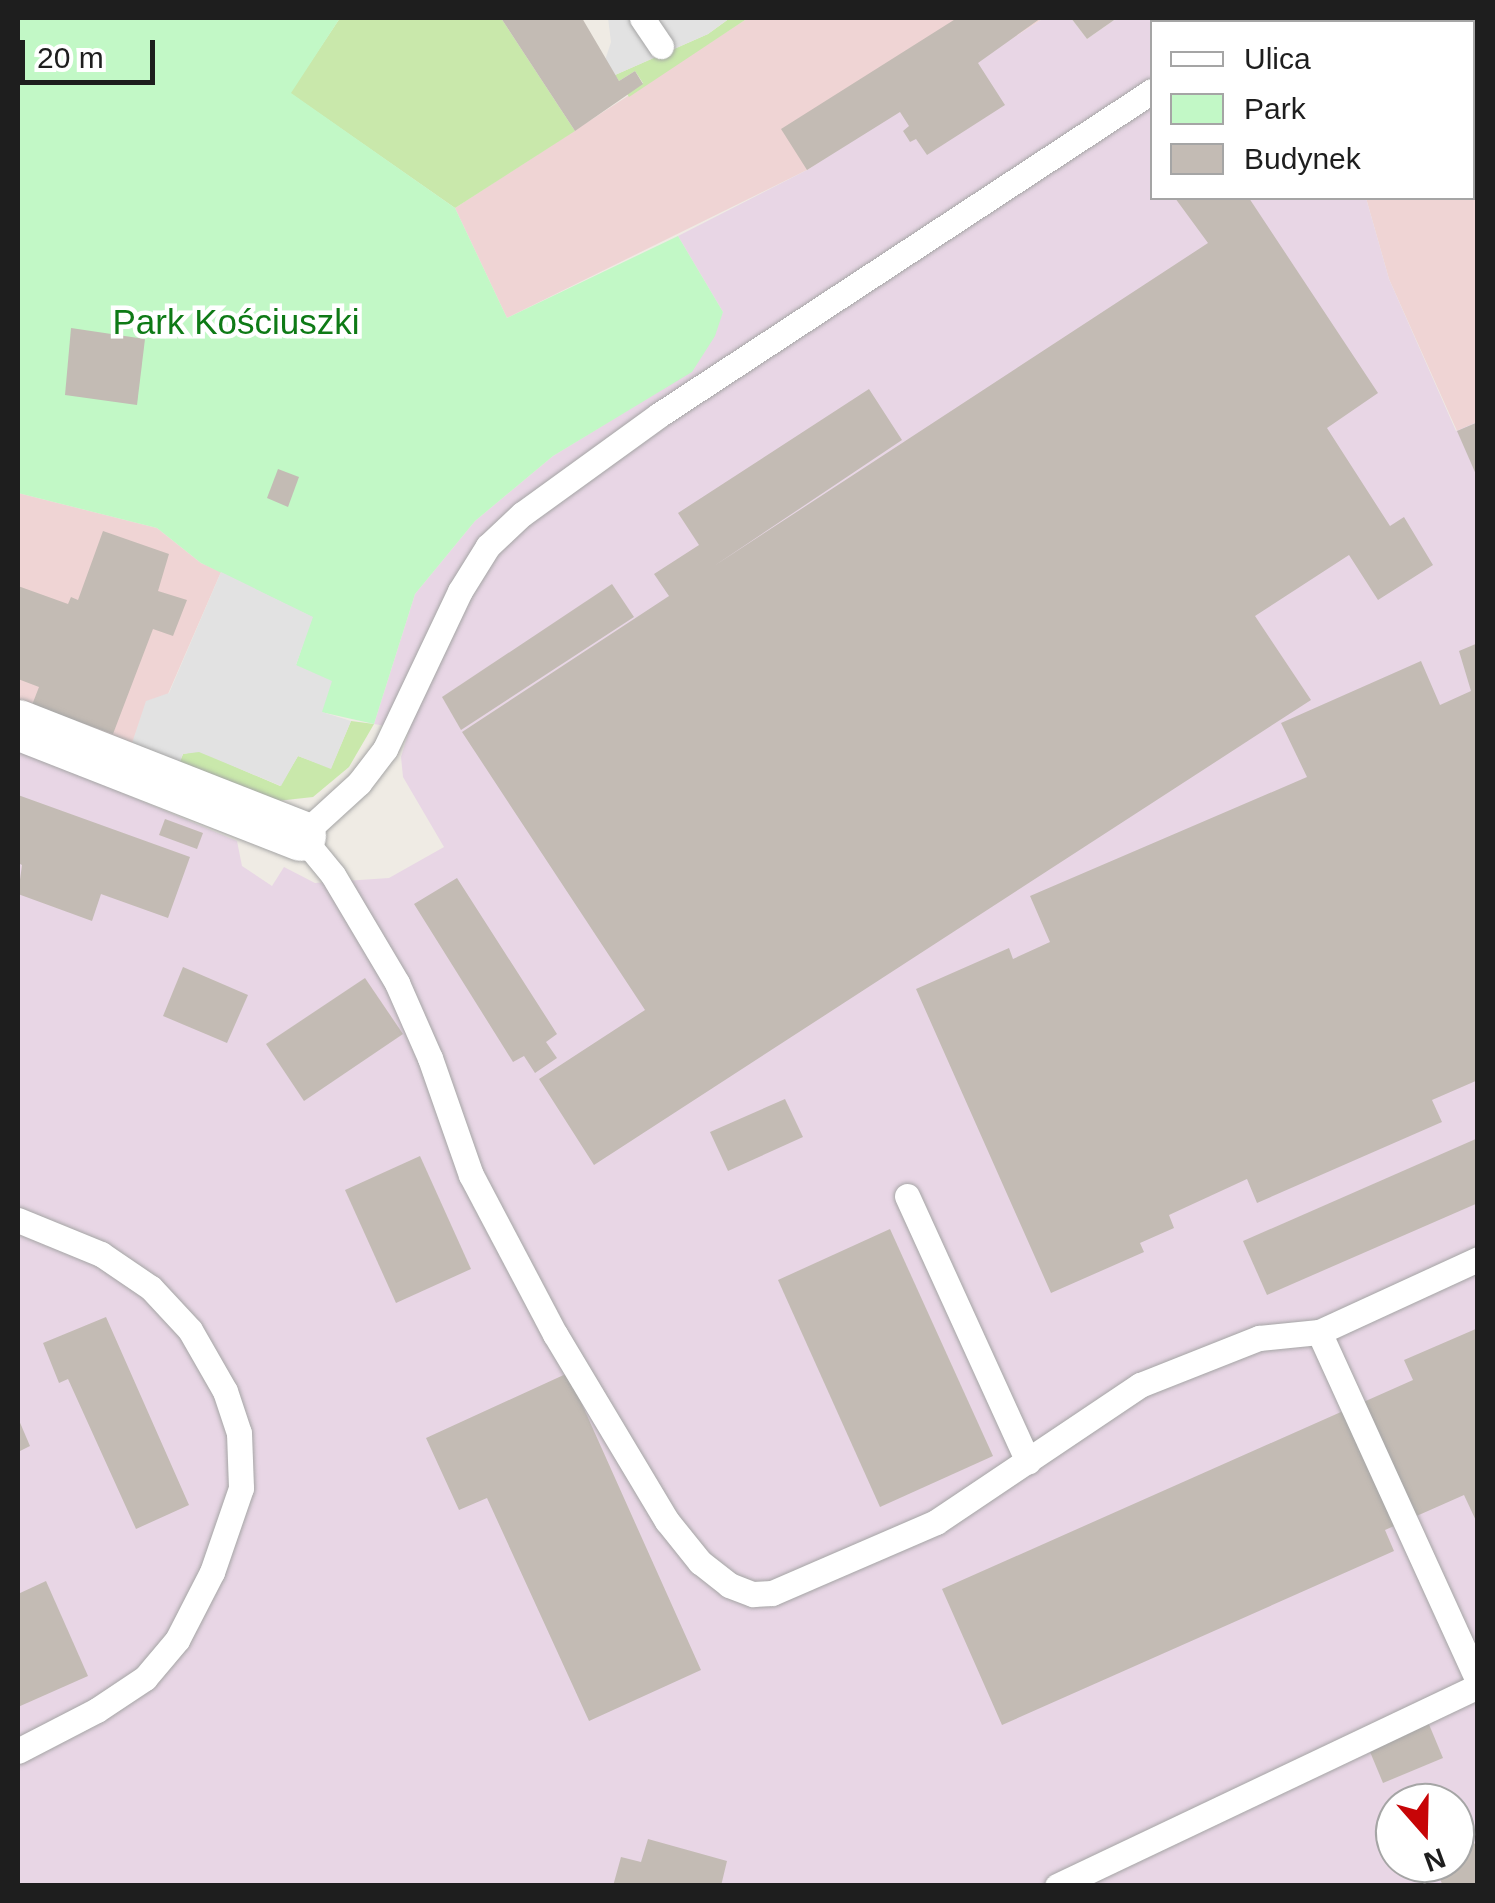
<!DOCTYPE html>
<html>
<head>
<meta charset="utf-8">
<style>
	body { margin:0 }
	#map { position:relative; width:1495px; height:1903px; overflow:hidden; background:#efebe4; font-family:Arial,sans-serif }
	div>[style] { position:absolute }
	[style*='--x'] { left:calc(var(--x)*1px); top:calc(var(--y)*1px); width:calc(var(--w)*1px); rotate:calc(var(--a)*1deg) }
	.commercial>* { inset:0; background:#efd4d4 }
	.industrial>* { inset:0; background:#e8d6e5 }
	.grass>* { inset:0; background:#c9e8ab }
	.park>* { inset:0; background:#c2f8c6 }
	.parking>* { inset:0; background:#e2e2e2 }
	.building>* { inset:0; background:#c3bbb4 }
	.roads { filter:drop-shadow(0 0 2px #a5a5a5) drop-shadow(0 0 2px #a5a5a5) }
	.lane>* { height:25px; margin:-12.5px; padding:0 12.5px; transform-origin:12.5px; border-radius:12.5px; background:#fff }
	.street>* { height:50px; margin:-25px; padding:0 25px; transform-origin:25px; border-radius:25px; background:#fff }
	span { translate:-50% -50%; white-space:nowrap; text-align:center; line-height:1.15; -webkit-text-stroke:9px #fff; paint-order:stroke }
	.park-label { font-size:35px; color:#0e7a16 }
	.frame { position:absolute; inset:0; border:20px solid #1e1e1e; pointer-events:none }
	.legend { position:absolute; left:1150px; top:20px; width:325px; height:180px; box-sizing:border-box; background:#fff; border:2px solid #a5a5a5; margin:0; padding:12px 18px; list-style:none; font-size:30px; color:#1e1e1e }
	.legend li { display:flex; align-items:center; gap:20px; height:50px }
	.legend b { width:50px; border:2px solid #a5a5a5 }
	.north { position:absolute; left:1375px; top:1783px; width:100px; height:100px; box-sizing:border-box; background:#fff; border:2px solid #a5a5a5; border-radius:50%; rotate:160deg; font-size:28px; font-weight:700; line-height:40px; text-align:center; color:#1e1e1e }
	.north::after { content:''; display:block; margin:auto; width:35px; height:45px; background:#c70507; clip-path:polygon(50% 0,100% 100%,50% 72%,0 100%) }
	.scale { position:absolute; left:20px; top:40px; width:135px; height:45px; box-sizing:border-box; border:5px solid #1e1e1e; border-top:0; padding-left:12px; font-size:30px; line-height:35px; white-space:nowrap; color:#1e1e1e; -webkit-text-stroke:8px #fff; paint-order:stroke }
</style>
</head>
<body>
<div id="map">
	<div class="commercial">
		<i style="clip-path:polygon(748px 18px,1044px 18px,807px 170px,507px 318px,455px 208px)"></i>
		<i style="clip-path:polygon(1315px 18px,1477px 18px,1477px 422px,1457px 431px,1389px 279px,1366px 198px,1472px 198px,1472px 22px,1316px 22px)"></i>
		<i style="clip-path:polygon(18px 493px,157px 528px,201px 563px,221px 572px,168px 694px,129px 752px,18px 710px)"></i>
	</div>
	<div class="industrial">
		<i style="clip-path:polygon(evenodd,1044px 18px,1071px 18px,1087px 39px,1117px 18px,1315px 18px,1316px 22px,1152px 22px,1152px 198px,1366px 198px,1389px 279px,1456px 431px,1477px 422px,1477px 1885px,18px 1886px,18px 749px,237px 841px,242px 866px,272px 886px,284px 867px,315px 883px,389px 878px,444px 847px,403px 777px,401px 757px,409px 730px,374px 724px,415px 594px,475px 521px,553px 456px,692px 371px,723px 312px,678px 236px,807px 170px,1044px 18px,1395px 1803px,1455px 1803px,1455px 1863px,1395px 1863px,1395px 1803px)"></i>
	</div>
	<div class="grass">
		<i style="clip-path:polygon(340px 18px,501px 18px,575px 131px,455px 208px,290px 93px)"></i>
		<i style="clip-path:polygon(730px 18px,748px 18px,629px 97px,627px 94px,643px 83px,635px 71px,619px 81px,615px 75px,708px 34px)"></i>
		<i style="clip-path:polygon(351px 721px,374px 724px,349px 767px,313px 797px,268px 802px,177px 769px,183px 754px,199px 751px,280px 786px,298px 756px,331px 768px)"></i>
	</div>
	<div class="park">
		<i style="clip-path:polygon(18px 18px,340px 18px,291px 93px,455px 208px,507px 318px,678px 236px,723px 312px,715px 336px,692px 372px,553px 456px,475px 521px,415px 594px,374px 724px,321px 712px,296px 665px,312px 617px,201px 563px,157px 528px,18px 493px)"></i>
	</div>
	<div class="parking">
		<i style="clip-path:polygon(608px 18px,730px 18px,708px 34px,615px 75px,605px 60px,611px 42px)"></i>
		<i style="clip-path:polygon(221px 572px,313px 617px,296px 665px,332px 681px,322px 712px,351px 721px,331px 769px,298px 756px,281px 786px,199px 752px,183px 754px,177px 769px,129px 752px,146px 701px,169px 693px)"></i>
	</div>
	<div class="building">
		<i style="clip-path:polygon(501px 18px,582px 18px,619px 81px,635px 71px,643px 84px,575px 131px)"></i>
		<i style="clip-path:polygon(957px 18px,1041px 18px,978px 63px,1005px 105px,927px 155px,916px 139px,910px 142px,903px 131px,909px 126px,900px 112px,807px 170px,781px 129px)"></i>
		<i style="clip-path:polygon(1071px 18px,1117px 18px,1087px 39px)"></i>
		<i style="clip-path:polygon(1175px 198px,1249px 198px,1378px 393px,1327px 428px,1390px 526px,1404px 517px,1433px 565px,1378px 600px,1349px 555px,1255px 616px,1311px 700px,594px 1165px,539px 1079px,645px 1010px,462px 732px,669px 596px,654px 574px,699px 545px,678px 513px,869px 389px,902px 440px,714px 566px,1208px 243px)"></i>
		<i style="clip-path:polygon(71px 328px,145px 339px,137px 405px,65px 395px)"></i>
		<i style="clip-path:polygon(1478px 422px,1478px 479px,1457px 431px)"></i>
		<i style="clip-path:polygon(278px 469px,299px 477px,288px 507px,267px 498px)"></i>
		<i style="clip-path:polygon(103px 531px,169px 554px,158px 591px,187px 600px,173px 636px,153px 629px,113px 734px,32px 705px,39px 687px,18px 679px,18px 586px,68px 604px,71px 597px,78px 600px)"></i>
		<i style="clip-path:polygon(612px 584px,634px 617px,461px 730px,442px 697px)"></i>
		<i style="clip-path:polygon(1478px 643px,1478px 1080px,1432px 1100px,1442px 1122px,1257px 1203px,1247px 1179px,1169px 1215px,1174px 1228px,1140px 1243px,1144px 1252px,1051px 1293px,916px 989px,1009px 948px,1013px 959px,1050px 942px,1030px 896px,1307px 777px,1281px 723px,1421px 661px,1440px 705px,1471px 691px,1459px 651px)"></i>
		<i style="clip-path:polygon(18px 795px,190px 857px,168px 918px,101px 894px,92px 921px,18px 894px,22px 865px,18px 863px)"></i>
		<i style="clip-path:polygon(165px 819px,203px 833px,197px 849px,159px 835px)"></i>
		<i style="clip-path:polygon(457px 878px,557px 1034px,546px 1042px,557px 1058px,535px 1073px,524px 1056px,513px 1062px,414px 904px)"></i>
		<i style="clip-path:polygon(183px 967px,248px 995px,227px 1043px,163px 1016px)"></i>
		<i style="clip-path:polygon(365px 978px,403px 1034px,304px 1101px,266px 1044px)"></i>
		<i style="clip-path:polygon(785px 1099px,803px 1137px,728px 1171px,710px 1132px)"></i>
		<i style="clip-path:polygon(1478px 1138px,1478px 1203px,1267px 1295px,1243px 1241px)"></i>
		<i style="clip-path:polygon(420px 1156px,471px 1269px,396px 1303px,345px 1190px)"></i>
		<i style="clip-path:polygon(890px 1229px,993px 1456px,880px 1507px,778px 1280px)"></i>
		<i style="clip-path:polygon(106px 1317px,189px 1505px,136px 1529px,68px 1379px,59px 1383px,43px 1343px)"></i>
		<i style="clip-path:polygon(1478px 1328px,1478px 1525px,1464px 1495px,1385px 1530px,1394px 1551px,1002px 1725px,942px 1589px,1413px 1380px,1404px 1360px)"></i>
		<i style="clip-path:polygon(568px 1373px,701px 1670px,589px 1721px,487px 1498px,459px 1510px,426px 1438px)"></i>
		<i style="clip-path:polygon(18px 1418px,30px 1446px,18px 1452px)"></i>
		<i style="clip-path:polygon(46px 1581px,88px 1676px,18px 1707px,18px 1594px)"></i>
		<i style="clip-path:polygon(1428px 1722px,1443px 1758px,1383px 1783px,1368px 1747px)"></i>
		<i style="clip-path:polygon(648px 1839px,727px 1861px,721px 1886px,613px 1886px,621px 1857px,641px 1862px)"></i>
		<i style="clip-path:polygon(1478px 1842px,1478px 1886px,1443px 1886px,1433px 1863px,1455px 1863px,1455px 1852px)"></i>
	</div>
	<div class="roads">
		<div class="lane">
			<i style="--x:642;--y:18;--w:34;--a:56"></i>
			<i style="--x:1152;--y:91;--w:590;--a:146.69"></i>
			<i style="--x:659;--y:415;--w:169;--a:144.1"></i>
			<i style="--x:522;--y:514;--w:47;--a:136.7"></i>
			<i style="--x:488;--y:546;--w:53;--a:121.9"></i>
			<i style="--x:460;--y:591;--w:175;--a:115.4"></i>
			<i style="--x:385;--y:749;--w:43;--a:127.4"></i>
			<i style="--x:359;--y:783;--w:79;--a:137.6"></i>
			<i style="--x:301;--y:836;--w:50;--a:50.6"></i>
			<i style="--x:333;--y:875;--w:126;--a:59.3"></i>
			<i style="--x:397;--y:983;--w:82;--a:66.3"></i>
			<i style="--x:430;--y:1058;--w:124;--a:70.7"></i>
			<i style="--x:471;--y:1175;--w:180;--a:62.2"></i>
			<i style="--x:555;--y:1334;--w:218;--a:59.1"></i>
			<i style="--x:667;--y:1521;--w:53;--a:51.2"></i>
			<i style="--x:700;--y:1562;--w:37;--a:38"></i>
			<i style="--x:729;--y:1585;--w:26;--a:21"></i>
			<i style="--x:753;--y:1594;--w:19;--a:-3"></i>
			<i style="--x:772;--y:1593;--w:179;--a:-23.4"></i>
			<i style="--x:936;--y:1522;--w:246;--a:-33.9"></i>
			<i style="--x:1140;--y:1385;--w:128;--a:-21.6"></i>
			<i style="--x:1259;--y:1338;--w:60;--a:-5.7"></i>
			<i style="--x:907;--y:1196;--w:292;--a:65.5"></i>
			<i style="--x:18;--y:1220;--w:90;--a:22.3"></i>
			<i style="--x:101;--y:1254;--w:60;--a:34.2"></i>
			<i style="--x:151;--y:1288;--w:57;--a:47.1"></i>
			<i style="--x:190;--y:1330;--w:70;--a:60.2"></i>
			<i style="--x:225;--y:1391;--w:44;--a:71.6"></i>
			<i style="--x:239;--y:1433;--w:55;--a:87.9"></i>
			<i style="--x:241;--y:1488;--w:89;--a:109"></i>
			<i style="--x:212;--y:1572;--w:76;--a:117.2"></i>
			<i style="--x:177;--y:1640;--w:50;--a:130.1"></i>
			<i style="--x:145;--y:1678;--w:58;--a:146.3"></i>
			<i style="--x:97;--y:1710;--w:89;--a:152.6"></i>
			<i style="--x:1478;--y:1259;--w:175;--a:155.3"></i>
			<i style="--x:1319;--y:1332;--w:384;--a:65.5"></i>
			<i style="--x:1057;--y:1886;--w:466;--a:-25.4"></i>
		</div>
		<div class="street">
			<i style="--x:18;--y:725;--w:304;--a:21.4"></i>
		</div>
	</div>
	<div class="park-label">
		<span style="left:236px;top:322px">Park Kościuszki</span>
	</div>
	<div class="frame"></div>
	<ul class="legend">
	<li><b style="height:12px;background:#fff"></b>Ulica</li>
	<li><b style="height:28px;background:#c2f8c6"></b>Park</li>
	<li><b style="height:28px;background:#c3bbb4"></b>Budynek</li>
	</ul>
	<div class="north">N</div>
	<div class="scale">20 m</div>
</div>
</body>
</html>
